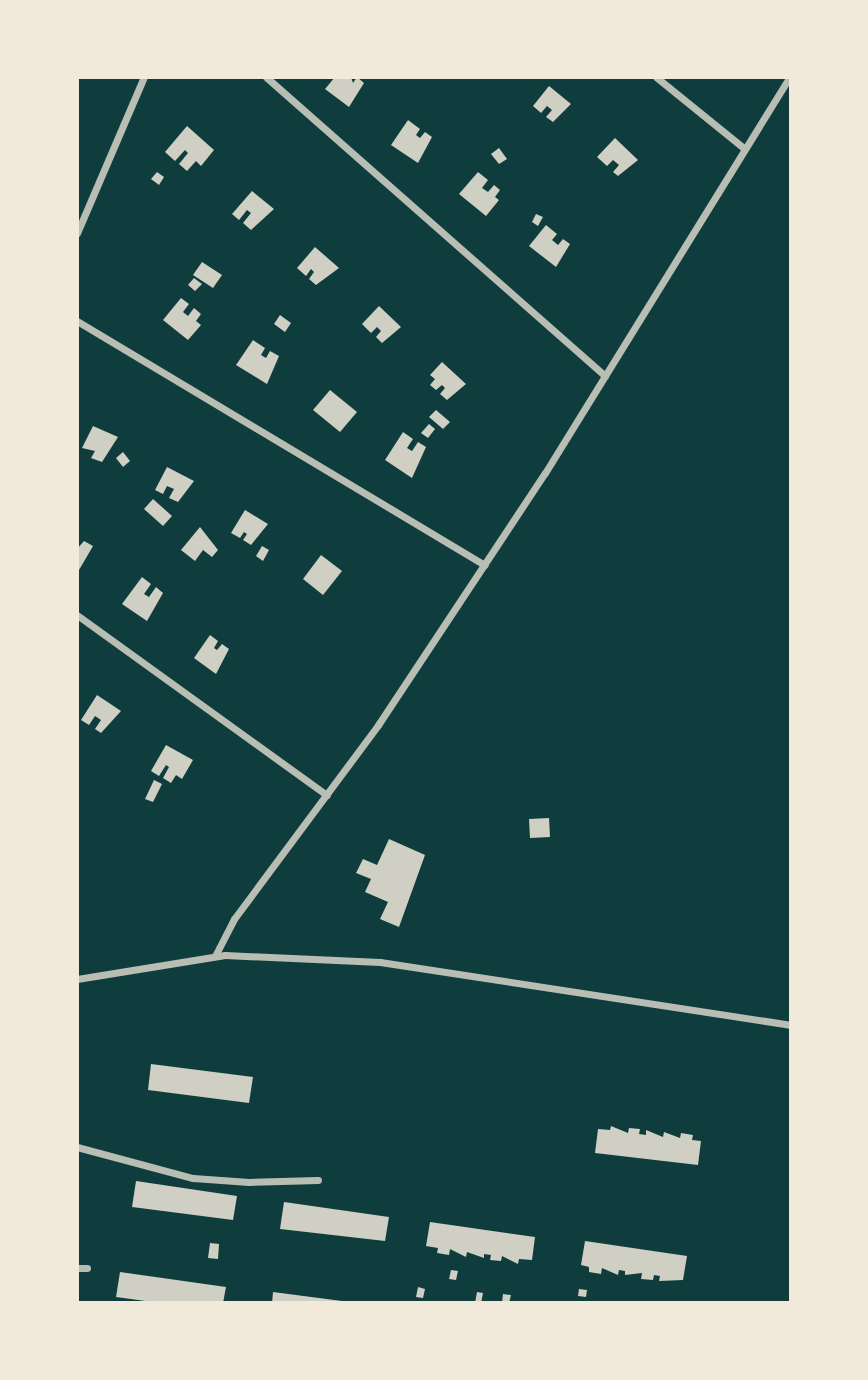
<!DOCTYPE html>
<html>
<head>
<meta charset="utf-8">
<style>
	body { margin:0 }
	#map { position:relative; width:868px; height:1380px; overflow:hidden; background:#0f3d3e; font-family:"PT Sans Narrow",sans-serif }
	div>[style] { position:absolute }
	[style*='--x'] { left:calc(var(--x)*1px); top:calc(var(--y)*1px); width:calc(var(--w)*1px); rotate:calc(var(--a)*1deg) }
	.building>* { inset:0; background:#cfcfc3 }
	.minor>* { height:7px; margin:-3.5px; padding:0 3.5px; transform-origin:3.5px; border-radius:3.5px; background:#b8beb3 }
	span { translate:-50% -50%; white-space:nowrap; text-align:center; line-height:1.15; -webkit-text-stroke:7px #f1e9da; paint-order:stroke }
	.frame { position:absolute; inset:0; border:79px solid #f1e9da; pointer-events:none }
</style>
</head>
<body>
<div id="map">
	<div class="building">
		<i style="clip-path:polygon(335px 77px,351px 77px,353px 83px,357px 77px,364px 83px,349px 107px,325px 89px)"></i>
		<i style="clip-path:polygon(549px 86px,571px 104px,553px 122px,546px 117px,552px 110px,547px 106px,541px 113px,533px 106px)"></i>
		<i style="clip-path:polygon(408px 120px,420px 129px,416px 135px,420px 138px,425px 132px,432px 137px,418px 163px,391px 145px)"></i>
		<i style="clip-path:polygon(187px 126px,214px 150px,201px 166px,196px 161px,187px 171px,179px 164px,188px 153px,185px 150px,175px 161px,165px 152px)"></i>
		<i style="clip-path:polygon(615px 138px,638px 160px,618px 176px,613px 172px,619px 165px,613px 160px,607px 166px,597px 157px)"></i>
		<i style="clip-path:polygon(499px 148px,507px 159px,499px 164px,491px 154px)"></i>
		<i style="clip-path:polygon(157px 172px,164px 177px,159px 185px,151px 179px)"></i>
		<i style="clip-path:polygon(478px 172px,488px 180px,482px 188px,488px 192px,494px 185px,500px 190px,495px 197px,499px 200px,486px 216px,459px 194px)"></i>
		<i style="clip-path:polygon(252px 191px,274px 209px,251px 230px,243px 223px,251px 213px,247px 210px,239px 220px,232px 214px)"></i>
		<i style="clip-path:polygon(536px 214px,543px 217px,538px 226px,532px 222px)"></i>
		<i style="clip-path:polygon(546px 225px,557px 234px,552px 240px,558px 245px,563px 239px,570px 244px,556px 267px,529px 246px)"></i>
		<i style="clip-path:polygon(315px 247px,339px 268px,316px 285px,309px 279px,314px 272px,311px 269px,306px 276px,297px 268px)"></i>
		<i style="clip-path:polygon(202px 262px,222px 275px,213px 288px,193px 275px)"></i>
		<i style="clip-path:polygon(194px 278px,202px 284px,195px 291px,188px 285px)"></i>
		<i style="clip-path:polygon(181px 298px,189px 304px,183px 312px,188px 316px,194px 308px,201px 314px,196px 321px,201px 325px,188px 340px,163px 320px)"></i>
		<i style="clip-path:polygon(379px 306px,401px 327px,382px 343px,376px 337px,381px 331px,377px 327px,371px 333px,362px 324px)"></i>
		<i style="clip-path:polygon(280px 315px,291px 323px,285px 332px,274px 324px)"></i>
		<i style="clip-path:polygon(253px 340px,265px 348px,261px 355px,266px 358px,270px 351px,279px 356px,267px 384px,236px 365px)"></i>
		<i style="clip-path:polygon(442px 362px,466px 384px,447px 400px,440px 394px,445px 388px,442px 385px,436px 390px,430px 385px,435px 379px,430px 375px)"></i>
		<i style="clip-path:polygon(330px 390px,357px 412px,340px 432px,313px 410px)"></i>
		<i style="clip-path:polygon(436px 410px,450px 422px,443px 429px,429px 417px)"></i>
		<i style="clip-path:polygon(429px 424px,435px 429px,428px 438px,421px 433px)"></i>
		<i style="clip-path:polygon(93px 426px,118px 437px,102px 462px,91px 458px,95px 451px,82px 448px)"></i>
		<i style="clip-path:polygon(403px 432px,413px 439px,407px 448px,412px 451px,418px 442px,426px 447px,412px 478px,385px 460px)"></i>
		<i style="clip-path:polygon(123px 452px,130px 461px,123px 467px,116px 458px)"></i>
		<i style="clip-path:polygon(167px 467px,194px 481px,178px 502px,169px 498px,174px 489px,167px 486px,163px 494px,155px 490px)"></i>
		<i style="clip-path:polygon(153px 499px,172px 516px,163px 526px,144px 509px)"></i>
		<i style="clip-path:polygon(245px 510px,268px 524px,251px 545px,243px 540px,247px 534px,244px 532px,240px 538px,231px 533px)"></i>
		<i style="clip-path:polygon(200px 527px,218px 550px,212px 557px,203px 550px,195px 561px,181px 550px)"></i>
		<i style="clip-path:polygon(84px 541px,93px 546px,79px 570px,77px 549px)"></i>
		<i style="clip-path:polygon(262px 546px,269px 550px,263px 561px,256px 556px)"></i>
		<i style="clip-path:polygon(321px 555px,342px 571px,323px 595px,303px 579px)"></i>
		<i style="clip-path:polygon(142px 577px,151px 584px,144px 594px,149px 597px,156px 587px,163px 593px,147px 621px,122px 604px)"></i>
		<i style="clip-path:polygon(210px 635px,218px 641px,214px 648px,217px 650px,222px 644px,229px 649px,216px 674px,194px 658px)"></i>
		<i style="clip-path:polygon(97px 695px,121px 711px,101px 733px,95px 729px,101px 720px,95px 716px,89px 725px,81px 720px)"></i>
		<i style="clip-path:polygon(166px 745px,193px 760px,182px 779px,176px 775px,171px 783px,163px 778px,169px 767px,166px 765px,159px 776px,151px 771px)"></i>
		<i style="clip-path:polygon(154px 780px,162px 784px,153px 802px,145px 799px)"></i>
		<i style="clip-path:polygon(549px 818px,550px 837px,530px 838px,529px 819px)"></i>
		<i style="clip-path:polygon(389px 839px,425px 855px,399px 927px,380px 919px,388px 902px,365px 892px,371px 879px,356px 873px,363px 859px,377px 865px)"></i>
		<i style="clip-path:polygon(151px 1064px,253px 1077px,249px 1103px,148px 1090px)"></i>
		<i style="clip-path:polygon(611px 1126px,628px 1133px,629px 1128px,640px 1129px,639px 1134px,646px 1135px,646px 1130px,663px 1137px,664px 1132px,680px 1138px,681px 1133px,693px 1135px,692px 1140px,701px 1141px,698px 1165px,595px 1153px,598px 1129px,610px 1130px)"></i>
		<i style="clip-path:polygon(136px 1181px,237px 1196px,233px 1220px,132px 1207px)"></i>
		<i style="clip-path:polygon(284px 1202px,389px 1217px,385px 1241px,280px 1229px)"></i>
		<i style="clip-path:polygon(430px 1222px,535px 1237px,532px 1260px,519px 1259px,518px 1264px,502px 1256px,501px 1261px,490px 1260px,491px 1255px,484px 1254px,484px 1258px,467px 1252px,466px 1257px,450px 1249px,449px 1255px,437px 1253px,438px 1248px,426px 1246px)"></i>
		<i style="clip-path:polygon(585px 1241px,687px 1256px,683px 1280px,659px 1281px,660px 1276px,654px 1275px,653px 1280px,641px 1279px,642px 1273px,625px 1275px,625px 1271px,619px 1270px,618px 1275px,602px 1268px,601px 1274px,589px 1272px,589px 1267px,581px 1265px)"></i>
		<i style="clip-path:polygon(210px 1243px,219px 1244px,218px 1259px,208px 1258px)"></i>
		<i style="clip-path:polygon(451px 1270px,458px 1271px,456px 1280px,449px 1279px)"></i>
		<i style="clip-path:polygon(120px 1272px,226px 1287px,223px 1303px,160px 1303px,116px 1297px)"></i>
		<i style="clip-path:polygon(418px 1287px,425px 1289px,423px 1298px,416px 1297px)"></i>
		<i style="clip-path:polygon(579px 1289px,587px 1290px,586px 1297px,578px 1296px)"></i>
		<i style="clip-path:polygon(273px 1292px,342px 1301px,342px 1303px,272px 1303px)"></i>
		<i style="clip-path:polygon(477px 1292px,483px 1293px,481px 1303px,475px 1303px)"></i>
		<i style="clip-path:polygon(503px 1294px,511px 1295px,509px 1303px,502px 1303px)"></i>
	</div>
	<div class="minor">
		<i style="--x:266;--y:77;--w:452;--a:41.4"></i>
		<i style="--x:656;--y:77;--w:114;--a:39"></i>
		<i style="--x:77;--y:233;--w:170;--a:-66.8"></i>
		<i style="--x:77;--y:321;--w:475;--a:30.9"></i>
		<i style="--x:77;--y:615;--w:308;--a:35.8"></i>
		<i style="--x:215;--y:956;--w:42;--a:-62.8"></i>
		<i style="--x:234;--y:919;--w:242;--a:-53.4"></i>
		<i style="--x:378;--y:725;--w:302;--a:-56.5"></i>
		<i style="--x:545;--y:473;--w:466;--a:-58.3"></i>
		<i style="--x:77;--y:979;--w:150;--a:-9.2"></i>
		<i style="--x:225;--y:955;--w:155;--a:2.6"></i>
		<i style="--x:380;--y:962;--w:416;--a:8.7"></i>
		<i style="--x:77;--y:1147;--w:120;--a:15"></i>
		<i style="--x:193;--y:1178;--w:56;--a:4.1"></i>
		<i style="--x:249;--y:1182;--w:69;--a:-1.7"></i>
		<i style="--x:77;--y:1268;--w:10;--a:0"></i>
	</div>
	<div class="frame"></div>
</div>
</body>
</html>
